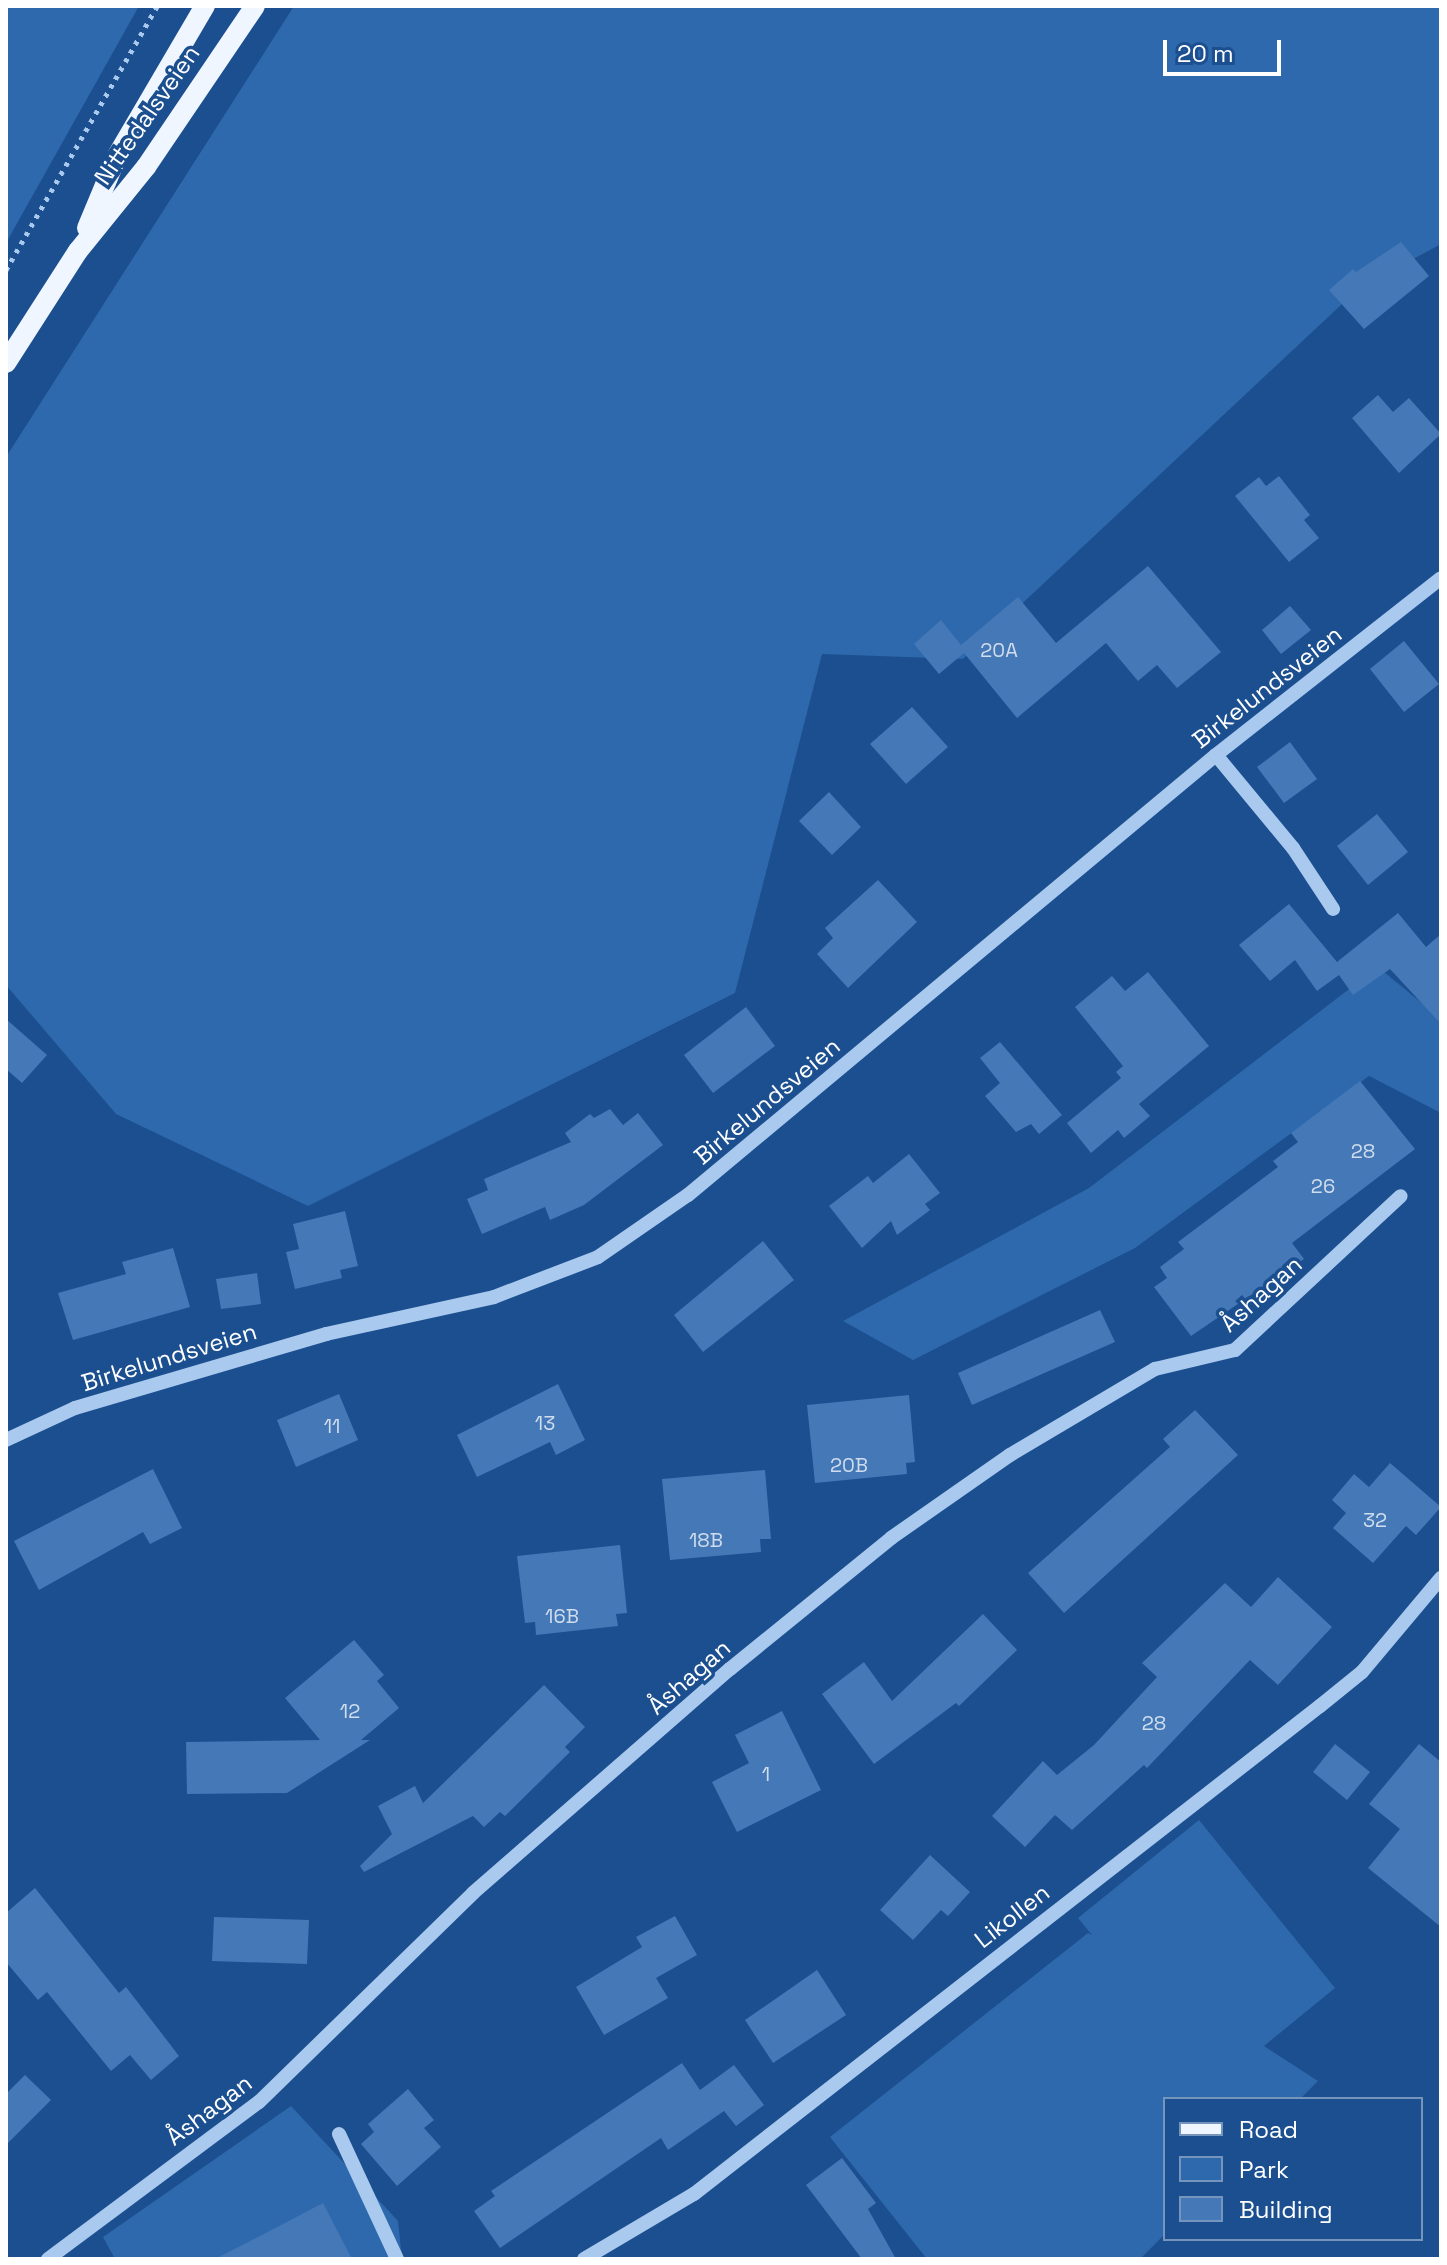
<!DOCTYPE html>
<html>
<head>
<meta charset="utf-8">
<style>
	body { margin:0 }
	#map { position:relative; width:1447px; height:2265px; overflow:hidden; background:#1b4f8f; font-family:"Space Grotesk",sans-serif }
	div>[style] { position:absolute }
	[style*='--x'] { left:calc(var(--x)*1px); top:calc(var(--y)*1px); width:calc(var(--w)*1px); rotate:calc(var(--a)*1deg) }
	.green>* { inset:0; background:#2e69ad }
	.building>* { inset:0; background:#4478b7 }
	.path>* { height:5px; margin-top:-2.5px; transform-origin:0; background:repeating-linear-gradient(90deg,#a9c9ee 0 4px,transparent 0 10px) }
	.minor>* { height:14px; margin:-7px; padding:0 7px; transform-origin:7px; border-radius:7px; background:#a9c9ee }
	.major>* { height:20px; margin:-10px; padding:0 10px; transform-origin:10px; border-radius:10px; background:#f0f6ff }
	span { translate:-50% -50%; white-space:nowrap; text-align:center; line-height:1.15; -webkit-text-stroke:7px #1b4f8f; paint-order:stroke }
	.number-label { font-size:20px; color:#d0dded }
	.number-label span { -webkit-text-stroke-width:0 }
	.street-label { font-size:24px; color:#fff }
	.frame { position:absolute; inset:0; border:8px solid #fff; pointer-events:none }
	.legend { position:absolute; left:1163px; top:2097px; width:260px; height:144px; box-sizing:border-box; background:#1b4f8f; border:2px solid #7695bc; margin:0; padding:10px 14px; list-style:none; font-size:24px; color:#fff }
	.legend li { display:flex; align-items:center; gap:16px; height:40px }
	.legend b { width:40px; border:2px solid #7695bc }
	.scale { position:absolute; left:1163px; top:40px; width:118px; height:36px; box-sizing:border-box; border:4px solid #fff; border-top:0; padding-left:10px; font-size:24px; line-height:28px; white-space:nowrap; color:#fff; -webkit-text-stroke:6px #1b4f8f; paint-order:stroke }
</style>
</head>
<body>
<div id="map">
	<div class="green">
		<i style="clip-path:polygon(6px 6px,139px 6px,6px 243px)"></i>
		<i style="clip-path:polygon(294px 6px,1441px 6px,1441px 244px,1358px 289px,963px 659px,822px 654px,735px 993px,308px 1206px,116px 1114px,6px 985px,6px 457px)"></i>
		<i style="clip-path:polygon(1378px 967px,1441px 1019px,1441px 1113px,1369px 1076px,1135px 1248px,913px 1360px,843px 1321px,1089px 1188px)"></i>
		<i style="clip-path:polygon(1199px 1820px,1335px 1988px,1264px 2046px,1318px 2081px,1300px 2099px,1165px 2099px,1165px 2234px,1140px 2259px,927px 2259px,830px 2137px,1088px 1933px,1092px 1935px,1078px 1918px)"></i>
		<i style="clip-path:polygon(291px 2106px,398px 2221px,402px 2259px,115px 2259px,103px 2237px)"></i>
	</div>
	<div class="building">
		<i style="clip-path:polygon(1401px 242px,1429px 276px,1364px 329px,1329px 290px,1353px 269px,1356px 272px)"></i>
		<i style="clip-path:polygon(1378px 395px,1393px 412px,1409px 398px,1441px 434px,1399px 473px,1352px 418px)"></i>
		<i style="clip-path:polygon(1279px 476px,1310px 515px,1304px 520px,1319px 538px,1289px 562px,1235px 496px,1259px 477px,1266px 486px)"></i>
		<i style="clip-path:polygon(1148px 566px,1221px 652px,1177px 688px,1157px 665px,1138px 681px,1106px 643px,1017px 718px,964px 653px,939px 674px,914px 644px,941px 620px,961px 645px,1018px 597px,1056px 643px)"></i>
		<i style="clip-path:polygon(1290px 606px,1311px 630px,1281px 654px,1262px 630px)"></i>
		<i style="clip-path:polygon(1404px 641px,1439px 684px,1404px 712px,1370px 669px)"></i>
		<i style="clip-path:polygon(912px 707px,948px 747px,906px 784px,870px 744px)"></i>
		<i style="clip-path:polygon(1290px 742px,1317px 779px,1284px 803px,1257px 767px)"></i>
		<i style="clip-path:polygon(829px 792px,861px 827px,832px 855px,799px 821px)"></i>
		<i style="clip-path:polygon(1377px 814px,1408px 852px,1368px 885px,1337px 846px)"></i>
		<i style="clip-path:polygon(878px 880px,917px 922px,848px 988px,817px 954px,833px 938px,825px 928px)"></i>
		<i style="clip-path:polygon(1289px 904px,1337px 962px,1398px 913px,1426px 947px,1441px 934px,1441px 1024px,1390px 969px,1353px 995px,1339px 975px,1317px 991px,1295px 960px,1270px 981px,1239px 945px)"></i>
		<i style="clip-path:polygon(1148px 972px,1209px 1046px,1139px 1104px,1150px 1116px,1124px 1138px,1118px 1130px,1091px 1153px,1067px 1123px,1121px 1078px,1116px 1072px,1123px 1066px,1075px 1007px,1112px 976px,1125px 991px)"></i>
		<i style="clip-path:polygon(746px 1007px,775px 1046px,713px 1093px,684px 1055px)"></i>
		<i style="clip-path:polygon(6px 1019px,47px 1055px,22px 1083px,6px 1069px)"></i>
		<i style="clip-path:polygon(1000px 1042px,1062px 1115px,1039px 1134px,1031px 1124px,1016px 1132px,985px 1096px,1000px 1083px,980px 1058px)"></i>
		<i style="clip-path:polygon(1360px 1081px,1415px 1149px,1292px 1243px,1304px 1259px,1191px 1336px,1154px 1287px,1167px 1278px,1160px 1267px,1184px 1249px,1178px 1242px,1278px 1167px,1273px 1161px,1298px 1142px,1291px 1133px)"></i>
		<i style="clip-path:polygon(610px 1109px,623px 1125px,638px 1113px,663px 1145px,584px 1205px,550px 1220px,545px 1207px,482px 1234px,467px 1199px,488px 1190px,484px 1179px,571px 1142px,565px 1133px,590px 1114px,594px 1118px)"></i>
		<i style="clip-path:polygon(909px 1154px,940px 1193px,925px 1204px,930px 1210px,897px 1235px,891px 1221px,862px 1248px,829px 1206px,868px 1176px,873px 1183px)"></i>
		<i style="clip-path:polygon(345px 1211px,358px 1266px,340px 1270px,342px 1278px,295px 1289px,286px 1252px,299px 1249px,293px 1224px)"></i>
		<i style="clip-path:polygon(763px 1241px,794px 1280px,703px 1352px,674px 1315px)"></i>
		<i style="clip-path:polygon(173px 1248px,190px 1307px,73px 1340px,58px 1293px,126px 1274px,122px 1262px)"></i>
		<i style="clip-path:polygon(257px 1273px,261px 1304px,221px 1309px,216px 1279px)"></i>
		<i style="clip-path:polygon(1100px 1310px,1115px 1342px,972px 1405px,958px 1373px)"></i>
		<i style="clip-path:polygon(558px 1384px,585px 1440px,556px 1455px,550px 1442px,477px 1477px,457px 1435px)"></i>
		<i style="clip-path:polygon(339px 1394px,358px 1440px,296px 1467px,277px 1420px)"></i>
		<i style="clip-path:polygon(909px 1395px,915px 1462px,906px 1463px,907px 1474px,815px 1483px,807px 1405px)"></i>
		<i style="clip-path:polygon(1195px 1410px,1238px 1455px,1064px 1613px,1028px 1573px,1170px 1447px,1163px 1439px)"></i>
		<i style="clip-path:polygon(1390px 1463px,1441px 1507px,1416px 1535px,1406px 1526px,1373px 1563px,1333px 1528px,1346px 1513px,1332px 1500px,1354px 1474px,1369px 1487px)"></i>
		<i style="clip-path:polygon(153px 1469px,182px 1528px,150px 1544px,143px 1532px,39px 1590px,14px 1541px)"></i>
		<i style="clip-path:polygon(765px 1470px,771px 1539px,760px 1539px,761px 1552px,670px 1560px,662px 1479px)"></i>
		<i style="clip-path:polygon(620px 1545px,627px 1613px,616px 1614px,618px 1626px,536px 1635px,535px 1622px,525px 1623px,517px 1556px)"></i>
		<i style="clip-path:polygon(1278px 1577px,1332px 1627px,1278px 1685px,1250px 1660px,1147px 1768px,1144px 1765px,1072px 1830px,1055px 1815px,1025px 1847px,992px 1816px,1043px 1761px,1057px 1775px,1094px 1745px,1157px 1677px,1142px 1663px,1225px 1583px,1251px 1607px)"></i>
		<i style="clip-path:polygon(983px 1614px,1017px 1650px,959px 1706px,956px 1703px,874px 1764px,822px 1694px,864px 1662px,892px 1701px)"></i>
		<i style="clip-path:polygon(354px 1640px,384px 1675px,377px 1681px,399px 1708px,361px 1740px,370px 1740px,287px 1793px,187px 1794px,186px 1742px,320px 1740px,285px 1698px)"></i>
		<i style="clip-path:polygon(544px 1685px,585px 1727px,565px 1747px,570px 1752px,505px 1816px,500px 1812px,484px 1827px,473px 1816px,364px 1872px,360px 1866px,392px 1834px,378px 1806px,415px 1786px,423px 1803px)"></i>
		<i style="clip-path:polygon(782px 1711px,821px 1790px,737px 1832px,712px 1782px,749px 1763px,735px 1735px)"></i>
		<i style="clip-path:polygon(1335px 1744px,1370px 1772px,1347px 1800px,1313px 1772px)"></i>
		<i style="clip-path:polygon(1419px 1744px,1441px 1762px,1441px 1927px,1368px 1868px,1400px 1829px,1369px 1804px)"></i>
		<i style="clip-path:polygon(930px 1855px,970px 1892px,948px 1916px,941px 1910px,913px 1940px,880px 1910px)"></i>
		<i style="clip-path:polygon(35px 1888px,119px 1993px,126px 1987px,179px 2056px,151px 2080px,130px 2055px,111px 2071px,47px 1992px,38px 2000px,6px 1962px,6px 1913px)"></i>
		<i style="clip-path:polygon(675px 1916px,697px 1955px,656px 1978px,668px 1998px,604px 2035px,576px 1987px,642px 1947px,636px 1937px)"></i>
		<i style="clip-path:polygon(214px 1917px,309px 1920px,307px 1964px,212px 1961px)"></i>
		<i style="clip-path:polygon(817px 1970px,846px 2015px,773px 2063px,745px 2020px)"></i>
		<i style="clip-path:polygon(682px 2063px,700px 2090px,734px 2065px,764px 2105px,736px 2126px,724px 2111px,668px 2150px,661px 2138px,500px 2248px,474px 2211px,495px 2196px,491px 2191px)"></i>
		<i style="clip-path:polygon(25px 2075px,51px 2100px,6px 2145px,6px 2094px)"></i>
		<i style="clip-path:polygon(408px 2089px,434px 2120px,424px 2128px,441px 2147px,397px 2186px,361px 2144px,374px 2132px,368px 2124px)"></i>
		<i style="clip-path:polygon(842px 2158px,876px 2203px,868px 2209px,896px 2259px,862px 2259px,806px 2185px)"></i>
		<i style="clip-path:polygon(323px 2203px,352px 2259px,215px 2259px,285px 2223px)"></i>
	</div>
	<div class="path">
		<i style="--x:6;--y:270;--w:304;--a:-60.2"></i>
	</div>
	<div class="minor">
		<i style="--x:1216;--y:755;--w:121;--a:50.4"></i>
		<i style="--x:1293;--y:848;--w:73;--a:56.7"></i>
		<i style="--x:6;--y:1440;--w:76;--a:-24.9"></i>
		<i style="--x:75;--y:1408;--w:262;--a:-16.4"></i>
		<i style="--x:326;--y:1334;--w:172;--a:-12.4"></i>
		<i style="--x:494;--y:1297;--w:111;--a:-21"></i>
		<i style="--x:598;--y:1257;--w:109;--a:-34.6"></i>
		<i style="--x:688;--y:1195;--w:687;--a:-39.81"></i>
		<i style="--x:1216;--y:755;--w:286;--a:-38.2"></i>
		<i style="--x:339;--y:2134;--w:138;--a:65.1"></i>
		<i style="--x:48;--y:2259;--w:263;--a:-36.7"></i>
		<i style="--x:259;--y:2102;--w:299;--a:-44.3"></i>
		<i style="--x:473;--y:1893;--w:341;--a:-41.1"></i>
		<i style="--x:730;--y:1669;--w:208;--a:-39.1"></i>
		<i style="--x:891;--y:1538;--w:145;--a:-34.9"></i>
		<i style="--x:1010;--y:1455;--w:169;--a:-30.7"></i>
		<i style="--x:1155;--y:1369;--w:82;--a:-13.4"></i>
		<i style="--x:1235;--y:1350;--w:226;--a:-42.9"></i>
		<i style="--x:584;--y:2259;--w:128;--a:-30.6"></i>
		<i style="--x:694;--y:2194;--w:794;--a:-37.94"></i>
		<i style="--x:1320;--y:1706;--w:54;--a:-39"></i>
		<i style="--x:1362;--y:1672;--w:123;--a:-50"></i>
	</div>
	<div class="major">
		<i style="--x:87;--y:228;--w:80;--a:-67.3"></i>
		<i style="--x:118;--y:154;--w:172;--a:-59.6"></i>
		<i style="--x:6;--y:363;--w:133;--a:-57.3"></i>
		<i style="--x:78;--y:251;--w:108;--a:-51"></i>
		<i style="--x:146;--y:167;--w:194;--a:-55.9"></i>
	</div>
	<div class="number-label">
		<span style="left:999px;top:650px">20A</span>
		<span style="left:1363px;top:1151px">28</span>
		<span style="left:1323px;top:1186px">26</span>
		<span style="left:545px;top:1423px">13</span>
		<span style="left:332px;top:1426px">11</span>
		<span style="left:849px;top:1465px">20B</span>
		<span style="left:1375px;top:1520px">32</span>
		<span style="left:706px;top:1540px">18B</span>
		<span style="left:562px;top:1616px">16B</span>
		<span style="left:350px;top:1711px">12</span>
		<span style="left:1154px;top:1723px">28</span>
		<span style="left:766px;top:1774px">1</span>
	</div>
	<div class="street-label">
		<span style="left:147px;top:115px;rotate:-55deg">Nittedalsveien</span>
		<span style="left:1267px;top:687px;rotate:-38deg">Birkelundsveien</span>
		<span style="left:767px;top:1101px;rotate:-40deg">Birkelundsveien</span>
		<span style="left:1261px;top:1294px;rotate:-42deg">Åshagan</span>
		<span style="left:169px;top:1357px;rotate:-17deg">Birkelundsveien</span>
		<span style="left:689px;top:1677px;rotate:-41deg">Åshagan</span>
		<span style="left:1012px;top:1916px;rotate:-38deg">Likollen</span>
		<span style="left:209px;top:2110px;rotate:-37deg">Åshagan</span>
	</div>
	<div class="frame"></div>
	<ul class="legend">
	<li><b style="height:10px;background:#f0f6ff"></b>Road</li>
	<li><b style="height:22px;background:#2e69ad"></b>Park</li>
	<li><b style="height:22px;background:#4478b7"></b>Building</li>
	</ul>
	<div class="scale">20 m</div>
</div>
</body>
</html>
